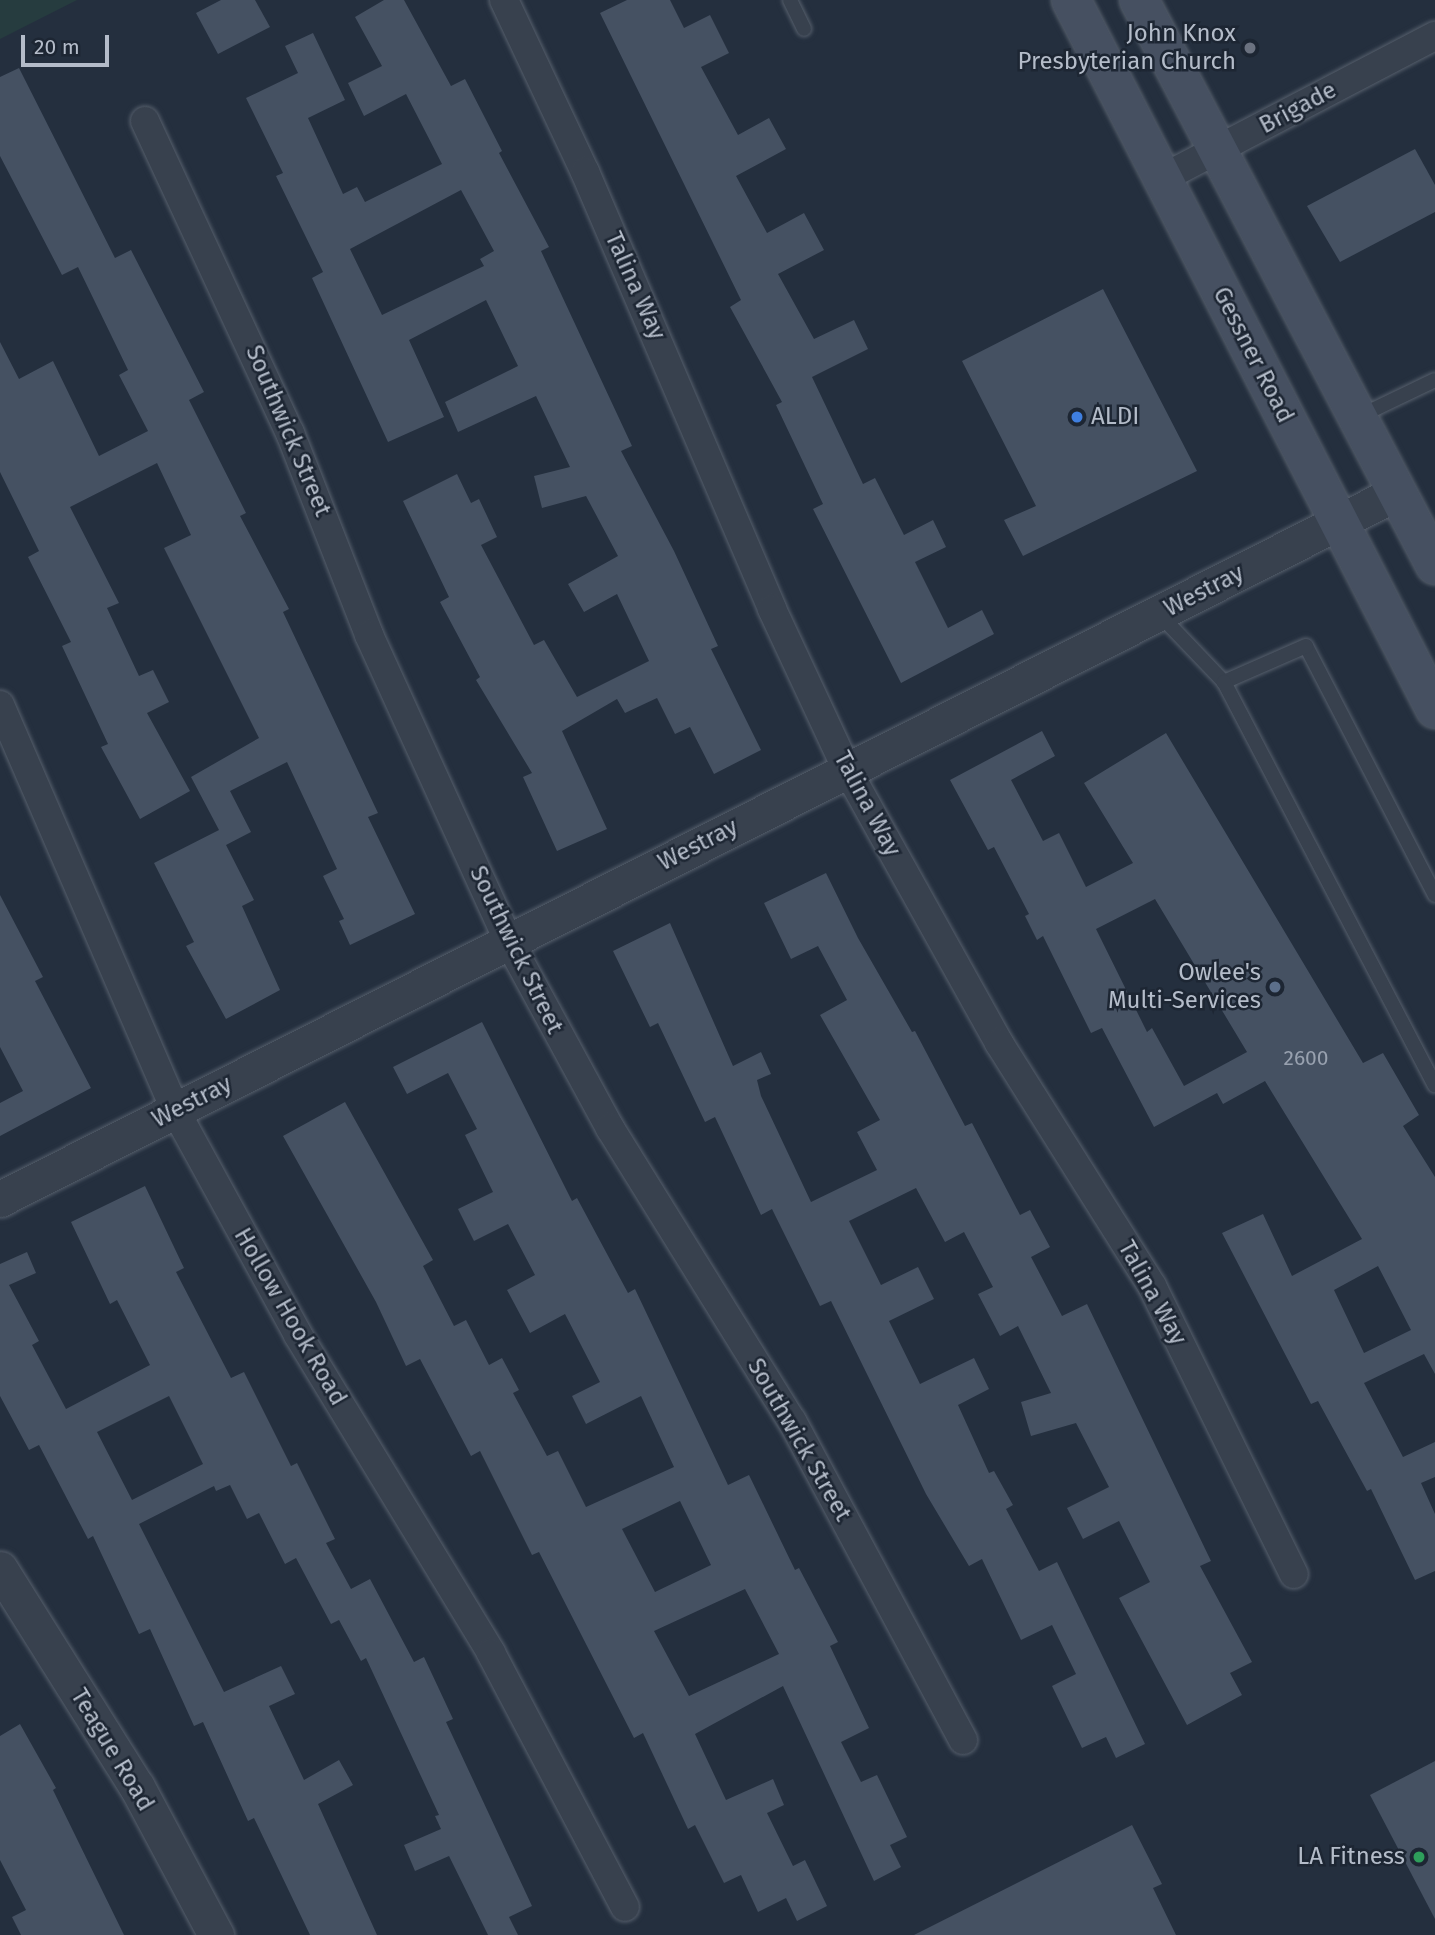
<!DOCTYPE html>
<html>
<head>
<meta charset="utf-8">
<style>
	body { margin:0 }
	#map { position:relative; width:1435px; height:1935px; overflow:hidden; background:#242f3e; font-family:"Fira Sans",sans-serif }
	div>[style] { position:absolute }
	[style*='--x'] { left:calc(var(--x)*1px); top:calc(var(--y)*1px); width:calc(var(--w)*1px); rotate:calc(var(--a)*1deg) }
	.green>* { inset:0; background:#263c3f }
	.building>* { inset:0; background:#455162 }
	.roads { filter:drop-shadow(0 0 2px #565f6c) drop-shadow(0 0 2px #565f6c) }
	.service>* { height:14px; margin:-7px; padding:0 7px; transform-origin:7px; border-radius:7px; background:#38414e }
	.minor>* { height:28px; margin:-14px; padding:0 14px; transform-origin:14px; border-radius:14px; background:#38414e }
	.tertiary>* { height:35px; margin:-17.5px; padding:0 17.5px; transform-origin:17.5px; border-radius:17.5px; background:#38414e }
	.secondary>* { height:38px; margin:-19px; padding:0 19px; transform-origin:19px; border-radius:19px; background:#465061 }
	.dots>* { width:19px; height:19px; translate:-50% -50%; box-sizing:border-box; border:4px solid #1d2633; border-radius:50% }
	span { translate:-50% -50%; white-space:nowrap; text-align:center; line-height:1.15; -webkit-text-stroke:5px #1d2633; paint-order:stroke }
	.number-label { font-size:21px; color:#98a1af }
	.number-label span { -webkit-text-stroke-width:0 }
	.poi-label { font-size:24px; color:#b4bcc9 }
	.right { translate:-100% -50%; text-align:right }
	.left { translate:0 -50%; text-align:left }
	.street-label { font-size:24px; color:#b4bcc9 }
	.scale { position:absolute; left:21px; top:35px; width:88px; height:32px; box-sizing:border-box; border:4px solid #b4bcc9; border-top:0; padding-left:9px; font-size:21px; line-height:24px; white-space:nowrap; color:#b4bcc9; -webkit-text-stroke:5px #1d2633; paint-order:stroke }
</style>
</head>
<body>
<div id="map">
	<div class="green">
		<i style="clip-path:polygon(0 0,77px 0,0 39px)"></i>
	</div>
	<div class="building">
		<i style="clip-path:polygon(221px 0,255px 0,270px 27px,218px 54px,196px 13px)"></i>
		<i style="clip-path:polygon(evenodd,384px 0,404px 0,451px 86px,465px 79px,502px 151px,499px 153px,549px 247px,541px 251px,632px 446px,621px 451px,674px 551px,718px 646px,711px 649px,761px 750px,714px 774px,690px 727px,675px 734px,657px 698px,625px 713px,617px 699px,562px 731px,607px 829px,557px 851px,523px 777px,532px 773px,476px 680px,480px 677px,440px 602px,449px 597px,403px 501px,457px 474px,471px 503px,479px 499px,497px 537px,481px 545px,534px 645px,544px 640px,577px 697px,649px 661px,617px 594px,584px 612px,568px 584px,618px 556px,586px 496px,542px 508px,534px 476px,570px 467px,536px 396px,458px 432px,445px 402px,518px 366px,486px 300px,409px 340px,444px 417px,388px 442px,312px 278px,323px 272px,276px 176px,283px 173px,246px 98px,298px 73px,285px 46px,313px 33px,345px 100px,308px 118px,343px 194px,357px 187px,365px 202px,442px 164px,406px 94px,364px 116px,348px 83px,382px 66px,355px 17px,384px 0,461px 190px,494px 251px,480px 259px,484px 266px,382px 315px,350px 249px,461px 190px)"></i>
		<i style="clip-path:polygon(627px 0,670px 0,684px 28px,710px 15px,729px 53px,701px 67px,738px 135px,769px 118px,786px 149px,736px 176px,767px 233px,804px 213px,824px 250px,778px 274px,814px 339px,854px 320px,868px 349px,812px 377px,863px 484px,875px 478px,904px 535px,933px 520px,946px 547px,915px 562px,948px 628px,982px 610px,994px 634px,901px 683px,813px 509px,823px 504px,776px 405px,782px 402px,730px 307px,741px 300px,600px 13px)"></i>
		<i style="clip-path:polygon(19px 68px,115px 258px,131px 250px,204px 392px,189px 400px,246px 513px,240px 516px,289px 609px,283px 612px,378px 813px,368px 817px,415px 914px,350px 945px,339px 921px,344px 919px,323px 876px,337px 869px,287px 762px,230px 791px,251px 832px,226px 845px,254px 900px,242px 906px,280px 990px,226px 1019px,186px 946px,194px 942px,154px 863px,219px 830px,191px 777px,259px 738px,164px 548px,191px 535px,157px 463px,70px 507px,119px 603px,107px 608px,139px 676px,153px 670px,169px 702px,147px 713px,190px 791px,140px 819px,101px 747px,108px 744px,62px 646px,71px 642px,28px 557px,39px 551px,0 472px,0 342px,19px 379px,53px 361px,99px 456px,148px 431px,119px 375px,128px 370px,78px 267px,62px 275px,0 156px,0 77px)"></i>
		<i style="clip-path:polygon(1415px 149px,1435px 185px,1435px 212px,1340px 262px,1307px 206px)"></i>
		<i style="clip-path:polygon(1103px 289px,1197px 471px,1023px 556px,1004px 520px,1036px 506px,962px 361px)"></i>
		<i style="clip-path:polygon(evenodd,1042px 731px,1055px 756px,1011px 780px,1043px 841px,1059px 833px,1086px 887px,1133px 863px,1084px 783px,1166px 733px,1363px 1063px,1383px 1053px,1419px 1115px,1403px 1126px,1435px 1177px,1435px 1374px,1424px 1354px,1364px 1383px,1403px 1457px,1435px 1442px,1435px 1477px,1421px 1483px,1435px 1514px,1435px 1571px,1415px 1580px,1371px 1489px,1367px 1491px,1318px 1401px,1311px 1404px,1222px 1233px,1263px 1214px,1292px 1276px,1362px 1239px,1265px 1081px,1223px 1104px,1217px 1093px,1154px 1127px,1102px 1028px,1091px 1033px,1043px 936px,1037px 940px,1025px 916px,1029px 914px,994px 847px,988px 850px,950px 780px,1042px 731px,1155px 899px,1247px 1052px,1184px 1086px,1152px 1028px,1147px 1032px,1096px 929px,1155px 899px,1042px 731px,1378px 1266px,1411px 1330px,1364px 1353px,1334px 1290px,1378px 1266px)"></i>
		<i style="clip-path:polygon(826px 873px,858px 938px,912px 1032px,915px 1031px,965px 1126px,972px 1123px,1020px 1215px,1030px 1210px,1050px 1247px,1031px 1257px,1062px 1316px,1087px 1304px,1211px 1561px,1200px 1566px,1252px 1662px,1230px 1673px,1242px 1695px,1187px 1725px,1119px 1598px,1150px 1582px,1119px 1521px,1083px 1539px,1067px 1508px,1109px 1487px,1076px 1423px,1031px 1436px,1021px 1402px,1051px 1393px,1018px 1326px,1000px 1336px,978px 1294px,993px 1287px,964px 1232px,945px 1242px,916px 1188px,849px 1221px,881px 1285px,918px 1267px,934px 1299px,889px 1321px,920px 1384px,974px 1358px,989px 1389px,958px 1405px,989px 1473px,994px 1471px,1013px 1505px,1006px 1509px,1039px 1571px,1057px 1562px,1145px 1744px,1116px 1758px,1106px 1737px,1082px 1748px,1052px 1686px,1076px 1674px,1052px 1625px,1021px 1640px,982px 1559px,969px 1566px,926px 1494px,831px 1301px,820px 1306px,772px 1209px,761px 1215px,715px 1117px,705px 1122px,658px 1023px,650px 1027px,613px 951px,670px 923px,733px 1066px,761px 1052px,771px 1074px,757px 1080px,761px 1096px,811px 1202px,877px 1170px,857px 1132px,880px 1120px,820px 1015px,847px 1000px,818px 946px,791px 959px,764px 903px)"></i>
		<i style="clip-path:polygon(0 895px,43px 977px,35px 981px,91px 1088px,0 1136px,0 1103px,23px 1091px,0 1047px)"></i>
		<i style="clip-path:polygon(evenodd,482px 1022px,572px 1201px,577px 1198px,628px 1293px,635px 1289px,728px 1485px,749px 1475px,795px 1570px,799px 1568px,838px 1642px,830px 1646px,869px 1728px,841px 1742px,861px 1782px,877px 1775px,907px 1837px,890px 1845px,901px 1867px,874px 1881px,783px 1686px,695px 1734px,726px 1800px,773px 1779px,784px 1805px,767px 1813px,793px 1866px,805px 1860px,827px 1906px,797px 1921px,786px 1898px,758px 1912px,741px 1875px,724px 1883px,695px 1825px,688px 1829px,643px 1733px,634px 1738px,539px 1552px,532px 1555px,480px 1451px,471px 1456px,420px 1359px,406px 1366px,376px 1302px,283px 1136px,345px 1102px,433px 1260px,423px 1266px,454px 1326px,466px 1320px,489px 1365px,502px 1358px,519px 1390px,513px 1393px,547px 1456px,558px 1451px,586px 1507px,674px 1467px,641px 1396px,586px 1424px,572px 1396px,600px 1382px,565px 1314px,530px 1333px,507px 1290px,535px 1275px,508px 1224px,474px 1241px,458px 1209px,493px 1192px,465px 1135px,477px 1129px,448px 1073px,407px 1094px,393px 1067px,482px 1022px,680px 1501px,711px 1565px,655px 1592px,622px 1529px,680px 1501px,482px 1022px,745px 1589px,779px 1654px,689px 1696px,654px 1631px,745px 1589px)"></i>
		<i style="clip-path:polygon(evenodd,145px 1186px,184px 1268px,176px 1272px,231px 1378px,244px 1372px,291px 1466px,297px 1463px,335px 1539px,326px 1543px,351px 1589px,370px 1579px,414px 1662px,424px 1657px,453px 1719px,446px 1722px,532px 1906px,509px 1917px,518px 1935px,488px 1935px,449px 1856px,415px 1871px,404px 1845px,441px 1829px,435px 1816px,439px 1815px,366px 1658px,361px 1661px,339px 1620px,331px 1624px,296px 1558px,285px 1564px,259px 1513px,247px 1519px,230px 1485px,216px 1491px,214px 1486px,139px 1524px,224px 1692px,281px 1666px,295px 1694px,269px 1706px,304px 1780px,339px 1760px,353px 1785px,318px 1804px,377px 1935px,310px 1935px,254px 1818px,248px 1821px,203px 1722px,194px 1726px,150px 1629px,139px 1634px,93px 1536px,88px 1539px,39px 1445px,29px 1450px,0 1396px,0 1264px,27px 1252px,36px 1273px,9px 1285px,39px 1341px,32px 1345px,66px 1409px,150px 1365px,117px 1300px,110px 1304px,71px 1222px,145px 1186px,169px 1396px,203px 1464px,132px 1500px,97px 1432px,169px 1396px)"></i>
		<i style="clip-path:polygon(20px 1724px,56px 1788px,53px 1790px,124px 1935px,21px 1935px,12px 1917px,26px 1910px,0 1860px,0 1736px)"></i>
		<i style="clip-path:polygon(1435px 1761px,1435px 1919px,1370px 1795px)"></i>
		<i style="clip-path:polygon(1132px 1825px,1162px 1884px,1153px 1888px,1176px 1935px,914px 1935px)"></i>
	</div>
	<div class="roads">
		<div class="service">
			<i style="--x:790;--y:0;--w:32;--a:64"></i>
			<i style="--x:1358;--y:417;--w:85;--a:-25.7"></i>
			<i style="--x:1159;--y:614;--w:94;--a:46.3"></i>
			<i style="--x:1435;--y:895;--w:280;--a:-117.4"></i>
			<i style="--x:1306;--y:646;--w:90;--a:156.3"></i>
			<i style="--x:1224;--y:682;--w:455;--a:62.4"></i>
		</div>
		<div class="minor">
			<i style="--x:504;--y:0;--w:190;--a:64.8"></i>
			<i style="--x:585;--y:172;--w:475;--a:66.8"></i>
			<i style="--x:772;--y:609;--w:175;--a:65"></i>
			<i style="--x:846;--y:768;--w:315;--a:60.9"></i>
			<i style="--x:999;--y:1043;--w:287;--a:57.8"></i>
			<i style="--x:1152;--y:1286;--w:321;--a:63.8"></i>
			<i style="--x:145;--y:121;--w:344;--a:65.1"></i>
			<i style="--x:290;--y:433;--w:217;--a:68.6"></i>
			<i style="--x:369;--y:635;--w:337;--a:65.5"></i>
			<i style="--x:509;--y:942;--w:212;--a:61.5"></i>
			<i style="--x:610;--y:1128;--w:345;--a:58.2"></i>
			<i style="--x:792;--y:1421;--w:362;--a:61.8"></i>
			<i style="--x:1161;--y:179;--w:309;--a:-27.6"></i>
			<i style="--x:0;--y:705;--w:441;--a:66.6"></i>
			<i style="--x:175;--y:1110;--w:256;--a:61.3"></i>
			<i style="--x:298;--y:1335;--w:372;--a:58.7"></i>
			<i style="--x:491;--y:1653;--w:287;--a:62.2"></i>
		</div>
		<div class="tertiary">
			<i style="--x:0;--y:1199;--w:1564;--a:-26.83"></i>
			<i style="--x:0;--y:1569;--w:257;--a:57.9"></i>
			<i style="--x:137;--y:1787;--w:168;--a:61.9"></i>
		</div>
		<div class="secondary">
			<i style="--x:1071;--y:0;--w:797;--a:62.82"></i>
			<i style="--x:1139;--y:0;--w:638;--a:62.35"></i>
		</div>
	</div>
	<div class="dots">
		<i style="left:1250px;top:48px;background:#6b7280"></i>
		<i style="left:1077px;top:417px;background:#3f7fe0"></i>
		<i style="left:1275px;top:987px;background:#5c6f8a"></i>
		<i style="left:1419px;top:1857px;background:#2e9e5b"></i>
	</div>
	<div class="number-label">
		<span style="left:1306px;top:1058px">2600</span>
	</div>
	<div class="poi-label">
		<span class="right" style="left:1236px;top:48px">John Knox<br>Presbyterian Church</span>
		<span class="left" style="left:1091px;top:417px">ALDI</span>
		<span class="right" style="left:1261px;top:987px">Owlee's<br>Multi-Services</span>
		<span class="right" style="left:1405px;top:1857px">LA Fitness</span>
	</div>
	<div class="street-label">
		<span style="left:1298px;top:108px;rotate:-28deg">Brigade</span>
		<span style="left:635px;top:286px;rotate:66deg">Talina Way</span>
		<span style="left:1253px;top:355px;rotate:63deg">Gessner Road</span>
		<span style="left:288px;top:431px;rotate:67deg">Southwick Street</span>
		<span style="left:1204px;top:591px;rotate:-27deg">Westray</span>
		<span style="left:867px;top:804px;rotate:62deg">Talina Way</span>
		<span style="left:698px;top:845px;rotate:-27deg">Westray</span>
		<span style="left:516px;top:950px;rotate:64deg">Southwick Street</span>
		<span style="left:192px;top:1102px;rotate:-27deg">Westray</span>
		<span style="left:1152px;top:1293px;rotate:61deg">Talina Way</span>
		<span style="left:290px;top:1317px;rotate:60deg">Hollow Hook Road</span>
		<span style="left:799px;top:1440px;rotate:60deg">Southwick Street</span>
		<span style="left:112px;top:1750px;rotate:59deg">Teague Road</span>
	</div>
	<div class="scale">20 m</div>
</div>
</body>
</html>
